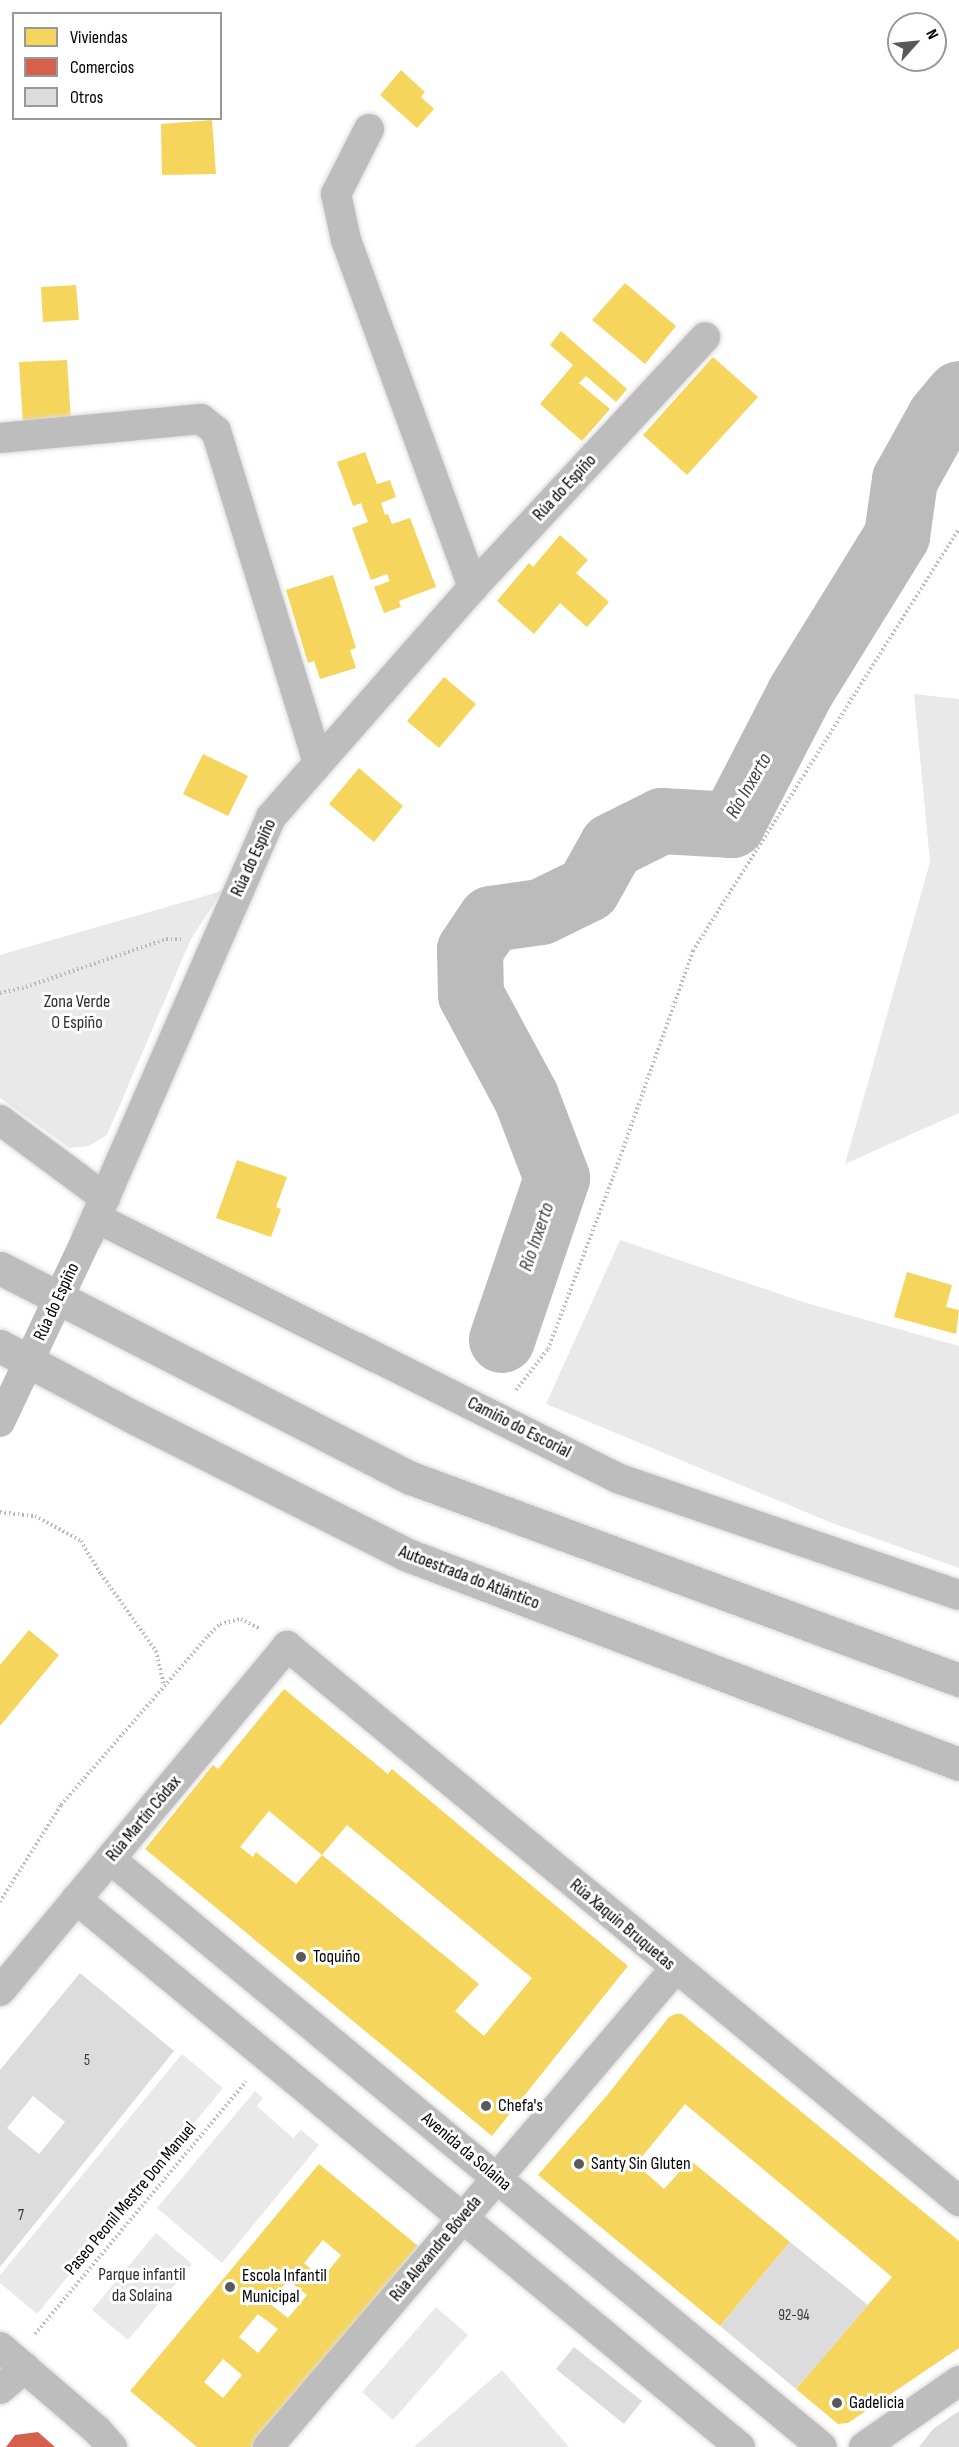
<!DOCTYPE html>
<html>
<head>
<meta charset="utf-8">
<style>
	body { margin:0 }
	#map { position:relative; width:959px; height:2447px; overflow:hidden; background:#fff; font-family:"Sofia Sans Condensed",sans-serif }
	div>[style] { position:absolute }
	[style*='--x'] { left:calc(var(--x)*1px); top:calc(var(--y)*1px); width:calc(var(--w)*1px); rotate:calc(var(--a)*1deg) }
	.green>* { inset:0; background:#e9e9e9 }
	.homes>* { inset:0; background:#f6d55c }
	.shops>* { inset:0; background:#d6604d }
	.river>* { height:66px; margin:-33px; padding:0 33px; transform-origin:33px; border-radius:33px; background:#bbb }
	.building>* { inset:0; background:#dcdcdc }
	.path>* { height:4px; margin-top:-2px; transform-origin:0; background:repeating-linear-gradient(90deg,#b8b8b8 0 1.5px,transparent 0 4.5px) }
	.roads { filter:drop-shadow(0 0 2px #dbdbdb) drop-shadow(0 0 2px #dbdbdb) }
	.minor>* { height:30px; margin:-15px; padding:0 15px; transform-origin:15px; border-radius:15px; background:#bdbdbd }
	.motorway>* { height:33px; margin:-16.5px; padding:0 16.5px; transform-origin:16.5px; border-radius:16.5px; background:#bdbdbd }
	.minor-bridge>* { height:30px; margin:-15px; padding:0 15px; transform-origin:15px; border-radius:15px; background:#bdbdbd }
	.dots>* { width:16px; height:16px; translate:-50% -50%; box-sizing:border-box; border:3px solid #fff; border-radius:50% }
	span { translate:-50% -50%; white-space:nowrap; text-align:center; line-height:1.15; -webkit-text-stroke:6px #fff; paint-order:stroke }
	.number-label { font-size:15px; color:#373737 }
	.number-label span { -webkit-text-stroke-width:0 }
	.street-label { font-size:18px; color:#000 }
	.park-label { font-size:18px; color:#2e2e2e }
	.poi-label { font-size:18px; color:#000 }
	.left { translate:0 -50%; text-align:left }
	.water-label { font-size:20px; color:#3f3f3f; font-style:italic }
	.legend { position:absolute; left:12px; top:12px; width:210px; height:108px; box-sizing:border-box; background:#fff; border:2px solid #999; margin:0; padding:8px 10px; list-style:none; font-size:18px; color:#000 }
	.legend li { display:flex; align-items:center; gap:12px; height:30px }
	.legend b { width:30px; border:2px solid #999 }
	.north { position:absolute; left:887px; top:12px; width:60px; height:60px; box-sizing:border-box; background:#fff; border:2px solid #999; border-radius:50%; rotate:63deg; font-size:16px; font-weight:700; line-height:24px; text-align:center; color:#000 }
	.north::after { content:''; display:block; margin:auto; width:21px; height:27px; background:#595959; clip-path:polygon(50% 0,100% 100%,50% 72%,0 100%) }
</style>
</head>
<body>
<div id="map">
	<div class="green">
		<i style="clip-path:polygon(914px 694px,959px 699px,959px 1113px,845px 1164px,930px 862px)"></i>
		<i style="clip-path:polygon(222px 891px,191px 939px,107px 1135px,89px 1146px,70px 1148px,0 1098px,0 955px)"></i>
		<i style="clip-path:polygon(620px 1240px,806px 1303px,959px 1346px,959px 1568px,832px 1523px,546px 1404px)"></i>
		<i style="clip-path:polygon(182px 2054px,223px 2088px,37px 2314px,0 2283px,0 2275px)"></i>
		<i style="clip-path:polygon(255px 2091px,263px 2098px,257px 2106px,293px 2138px,301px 2130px,319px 2145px,222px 2263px,157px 2208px)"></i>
		<i style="clip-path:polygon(156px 2233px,192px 2264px,128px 2340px,92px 2310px)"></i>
		<i style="clip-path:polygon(436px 2307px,468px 2335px,393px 2420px,362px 2392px)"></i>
		<i style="clip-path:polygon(502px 2370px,569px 2447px,414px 2447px)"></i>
	</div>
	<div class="homes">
		<i style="clip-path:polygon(401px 70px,425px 92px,421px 97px,434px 109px,417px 128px,380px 95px)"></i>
		<i style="clip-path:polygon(212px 120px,216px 174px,162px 175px,161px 124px)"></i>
		<i style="clip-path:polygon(625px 283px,676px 326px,645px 364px,592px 320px)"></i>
		<i style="clip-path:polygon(76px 285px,79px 320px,43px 322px,41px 287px)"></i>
		<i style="clip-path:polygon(561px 331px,627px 389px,616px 402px,586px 376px,579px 383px,610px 409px,582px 441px,540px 404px,573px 365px,550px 345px)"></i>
		<i style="clip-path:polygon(713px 357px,758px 397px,687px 475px,643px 435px)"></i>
		<i style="clip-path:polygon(67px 360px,71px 422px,23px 425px,19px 362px)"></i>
		<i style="clip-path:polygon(365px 452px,377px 484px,390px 480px,396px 497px,381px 503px,385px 515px,388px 514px,392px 524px,410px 518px,436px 587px,399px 601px,401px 607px,384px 613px,374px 587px,390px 581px,387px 574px,371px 580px,352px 528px,368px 522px,361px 503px,353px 506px,337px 462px)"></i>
		<i style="clip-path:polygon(560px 535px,588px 560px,576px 573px,609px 602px,587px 627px,560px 603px,534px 634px,497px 601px,529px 563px,533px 567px)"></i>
		<i style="clip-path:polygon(333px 575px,356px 648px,350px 650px,356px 668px,320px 679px,314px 661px,308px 663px,286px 590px)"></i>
		<i style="clip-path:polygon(444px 677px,476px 704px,439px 748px,407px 721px)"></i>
		<i style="clip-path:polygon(203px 754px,248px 776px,228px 816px,183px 794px)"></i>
		<i style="clip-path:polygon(359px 768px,403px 806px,374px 842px,329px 804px)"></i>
		<i style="clip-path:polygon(237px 1160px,287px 1177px,276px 1207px,281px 1209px,271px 1237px,216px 1218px)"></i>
		<i style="clip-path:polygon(907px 1272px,952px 1285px,946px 1307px,959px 1310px,956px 1334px,894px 1317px)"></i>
		<i style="clip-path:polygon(29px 1630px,59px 1655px,0 1726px,0 1665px)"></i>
		<i style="clip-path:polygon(evenodd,284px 1689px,388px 1774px,392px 1769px,628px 1966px,492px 2136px,145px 1849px,213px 1765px,218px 1769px,284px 1689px,269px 1811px,322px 1855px,347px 1825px,532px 1978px,484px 2036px,455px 2011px,479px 1984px,322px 1855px,296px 1884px,256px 1852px,253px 1857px,240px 1847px,269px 1811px)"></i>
		<i style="clip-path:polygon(675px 2014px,682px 2014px,959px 2241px,959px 2348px,848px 2423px,838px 2424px,796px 2389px,892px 2277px,685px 2104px,636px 2164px,664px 2189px,690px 2160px,790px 2242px,720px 2326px,538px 2175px,609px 2093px,669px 2017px)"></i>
		<i style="clip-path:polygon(evenodd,319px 2164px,418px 2246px,252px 2447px,197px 2447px,130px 2391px,319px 2164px,323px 2240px,341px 2255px,322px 2279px,304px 2263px,323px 2240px,319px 2164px,288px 2280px,307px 2295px,288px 2318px,269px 2303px,288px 2280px,319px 2164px,258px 2314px,278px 2329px,258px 2353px,239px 2337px,258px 2314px,319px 2164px,223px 2359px,242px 2375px,223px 2398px,204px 2382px,223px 2359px)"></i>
	</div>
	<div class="shops">
		<i style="clip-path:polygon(38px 2432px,55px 2447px,6px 2447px,15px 2435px)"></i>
	</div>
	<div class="river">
		<i style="--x:502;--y:1340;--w:171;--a:-71.2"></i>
		<i style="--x:557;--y:1178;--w:87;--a:-110.9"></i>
		<i style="--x:526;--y:1097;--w:116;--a:-118.3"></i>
		<i style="--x:471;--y:995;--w:45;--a:-91.3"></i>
		<i style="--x:470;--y:950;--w:37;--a:-56"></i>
		<i style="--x:491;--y:919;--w:50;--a:-8"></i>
		<i style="--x:541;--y:912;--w:52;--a:-26.1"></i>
		<i style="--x:588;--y:889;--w:49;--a:-60.8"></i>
		<i style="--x:612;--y:846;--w:56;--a:-26.6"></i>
		<i style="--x:662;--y:821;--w:70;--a:3.3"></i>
		<i style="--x:732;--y:825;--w:148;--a:-62.7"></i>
		<i style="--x:800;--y:693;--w:185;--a:-58.3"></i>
		<i style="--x:897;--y:536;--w:57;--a:-81.9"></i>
		<i style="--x:905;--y:480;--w:72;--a:-60.9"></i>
		<i style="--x:940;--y:417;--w:30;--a:-50"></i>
	</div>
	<div class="building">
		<i style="clip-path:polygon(evenodd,80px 1973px,174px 2051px,0 2267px,0 2070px,80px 1973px,33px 2096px,65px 2122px,39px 2154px,7px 2128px,33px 2096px)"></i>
		<i style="clip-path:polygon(790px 2242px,868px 2305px,796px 2389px,720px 2326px)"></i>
		<i style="clip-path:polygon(574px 2347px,642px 2401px,624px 2424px,556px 2369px)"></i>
		<i style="clip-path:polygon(959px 2411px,959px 2447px,919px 2447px,933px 2429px)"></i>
	</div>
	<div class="path">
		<i style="--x:0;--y:993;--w:27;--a:-13"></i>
		<i style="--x:26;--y:987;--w:148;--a:-18.9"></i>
		<i style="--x:166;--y:939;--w:17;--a:0"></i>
		<i style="--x:516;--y:1390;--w:52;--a:-52"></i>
		<i style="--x:548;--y:1349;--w:184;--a:-69.3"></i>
		<i style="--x:613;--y:1177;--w:240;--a:-70.5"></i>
		<i style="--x:693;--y:951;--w:499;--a:-57.8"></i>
		<i style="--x:0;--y:1512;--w:35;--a:7"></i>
		<i style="--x:35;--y:1516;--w:52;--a:28.5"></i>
		<i style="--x:81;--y:1541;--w:39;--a:59"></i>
		<i style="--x:101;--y:1574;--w:95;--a:54.5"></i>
		<i style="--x:156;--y:1651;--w:36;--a:77"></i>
		<i style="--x:0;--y:1902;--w:115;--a:-57.8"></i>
		<i style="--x:61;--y:1805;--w:224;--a:-49"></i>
		<i style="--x:208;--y:1636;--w:17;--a:-45"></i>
		<i style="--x:220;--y:1624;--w:22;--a:-13"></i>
		<i style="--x:241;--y:1619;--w:20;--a:27"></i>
		<i style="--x:35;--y:2334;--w:329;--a:-50.1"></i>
	</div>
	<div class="roads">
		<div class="minor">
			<i style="--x:369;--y:129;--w:73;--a:116.9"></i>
			<i style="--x:336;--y:194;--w:47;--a:77.7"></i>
			<i style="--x:346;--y:240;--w:370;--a:69.9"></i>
			<i style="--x:0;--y:438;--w:202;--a:-5.4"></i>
			<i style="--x:201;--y:419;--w:19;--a:39"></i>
			<i style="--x:216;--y:431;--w:346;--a:72.9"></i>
			<i style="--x:0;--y:1120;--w:131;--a:36.6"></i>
			<i style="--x:96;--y:1218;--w:585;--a:26.48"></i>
			<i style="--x:620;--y:1479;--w:358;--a:18.9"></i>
			<i style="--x:88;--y:1236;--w:457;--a:-66.4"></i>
			<i style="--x:271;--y:817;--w:306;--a:-48.7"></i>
			<i style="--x:473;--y:587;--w:341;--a:-47.1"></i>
			<i style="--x:110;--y:1859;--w:923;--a:39.55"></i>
			<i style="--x:76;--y:1899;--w:861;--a:39.53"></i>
			<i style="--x:0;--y:1991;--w:449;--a:-50.2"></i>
			<i style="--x:287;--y:1646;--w:872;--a:39.55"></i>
			<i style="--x:0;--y:2347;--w:128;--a:40.6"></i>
			<i style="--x:97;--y:2430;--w:23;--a:49"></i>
			<i style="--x:0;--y:2389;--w:33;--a:-40"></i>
			<i style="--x:268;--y:2447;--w:628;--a:-49.59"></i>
			<i style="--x:864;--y:2447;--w:116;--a:-34.8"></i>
		</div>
		<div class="motorway">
			<i style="--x:0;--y:1268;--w:462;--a:27.1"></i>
			<i style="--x:411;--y:1478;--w:584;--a:20.23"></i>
			<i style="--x:0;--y:1346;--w:153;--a:28.1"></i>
			<i style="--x:135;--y:1418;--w:302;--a:26.7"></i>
			<i style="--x:405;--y:1554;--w:592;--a:20.76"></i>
		</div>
	</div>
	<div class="minor-bridge">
		<i style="--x:0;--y:1422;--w:206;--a:-64.7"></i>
	</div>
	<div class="dots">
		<i style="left:301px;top:1957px;background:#595959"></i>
		<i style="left:486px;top:2106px;background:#595959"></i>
		<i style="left:579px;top:2164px;background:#595959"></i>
		<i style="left:230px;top:2287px;background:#595959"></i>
		<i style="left:837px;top:2403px;background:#595959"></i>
	</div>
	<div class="number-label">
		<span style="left:87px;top:2061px">5</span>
		<span style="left:21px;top:2216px">7</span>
		<span style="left:794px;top:2316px">92-94</span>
	</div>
	<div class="street-label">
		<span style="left:565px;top:488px;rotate:-47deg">Rúa do Espiño</span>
		<span style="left:254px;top:858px;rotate:-65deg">Rúa do Espiño</span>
		<span style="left:57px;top:1302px;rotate:-65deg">Rúa do Espiño</span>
		<span style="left:519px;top:1428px;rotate:27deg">Camiño do Escorial</span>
		<span style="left:469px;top:1578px;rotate:21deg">Autoestrada do Atlántico</span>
		<span style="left:144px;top:1819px;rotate:-50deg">Rúa Martín Códax</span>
		<span style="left:622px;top:1925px;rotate:40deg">Rúa Xaquín Bruquetas</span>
		<span style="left:466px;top:2152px;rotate:40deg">Avenida da Solaina</span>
		<span style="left:131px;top:2199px;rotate:-50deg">Paseo Peonil Mestre Don Manuel</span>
		<span style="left:436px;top:2249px;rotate:-50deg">Rúa Alexandre Bóveda</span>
	</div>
	<div class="park-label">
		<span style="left:77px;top:1013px">Zona Verde<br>O Espiño</span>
		<span style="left:142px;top:2286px">Parque infantil<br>da Solaina</span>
	</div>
	<div class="poi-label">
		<span class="left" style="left:313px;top:1957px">Toquiño</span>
		<span class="left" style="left:498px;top:2106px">Chefa's</span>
		<span class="left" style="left:591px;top:2164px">Santy Sin Gluten</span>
		<span class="left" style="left:242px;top:2287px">Escola Infantil<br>Municipal</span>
		<span class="left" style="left:849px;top:2403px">Gadelicia</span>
	</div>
	<div class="water-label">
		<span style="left:749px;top:786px;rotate:-60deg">Río Inxerto</span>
		<span style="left:537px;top:1237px;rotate:-71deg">Río Inxerto</span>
	</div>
	<ul class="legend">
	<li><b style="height:16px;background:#f6d55c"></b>Viviendas</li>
	<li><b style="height:16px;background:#d6604d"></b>Comercios</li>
	<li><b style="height:16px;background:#dcdcdc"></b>Otros</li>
	</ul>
	<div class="north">N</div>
</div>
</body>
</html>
